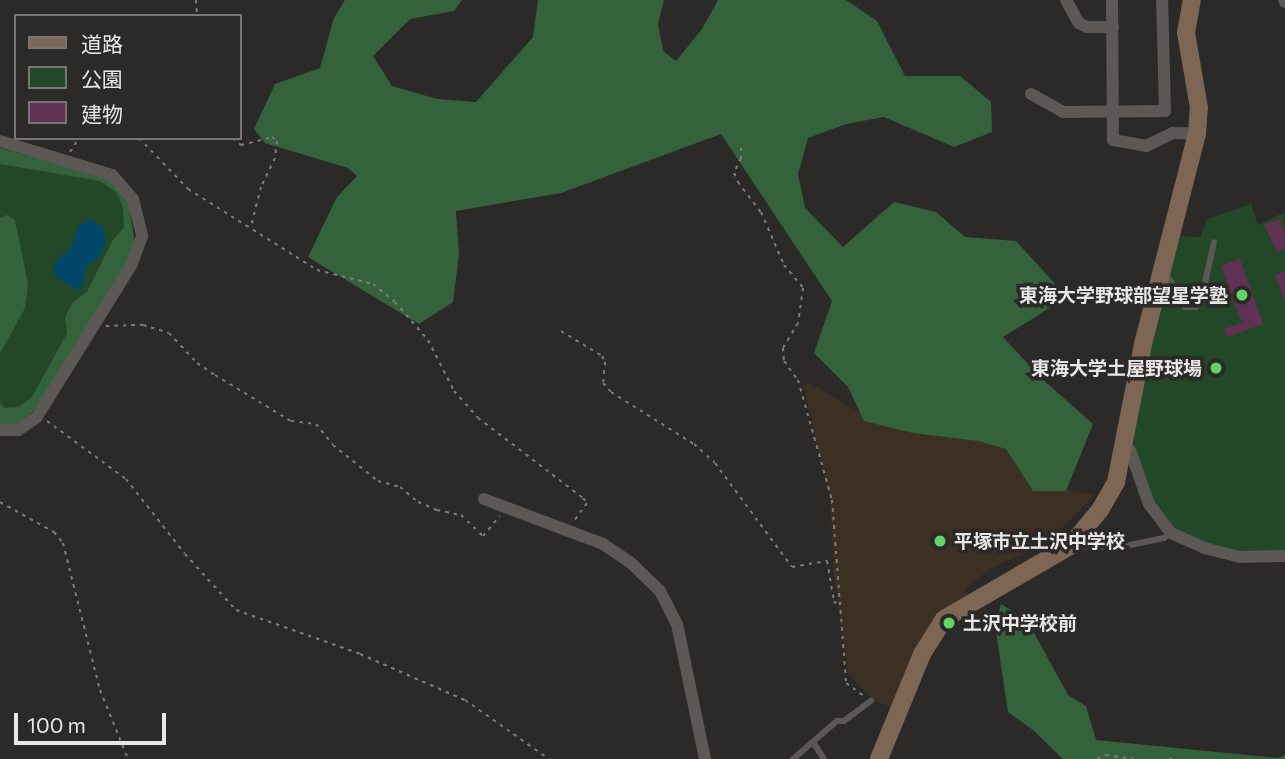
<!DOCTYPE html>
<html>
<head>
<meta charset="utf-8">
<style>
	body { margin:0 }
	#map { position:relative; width:1285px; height:759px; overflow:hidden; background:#2c2a28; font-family:Commissioner,"Noto Sans JP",sans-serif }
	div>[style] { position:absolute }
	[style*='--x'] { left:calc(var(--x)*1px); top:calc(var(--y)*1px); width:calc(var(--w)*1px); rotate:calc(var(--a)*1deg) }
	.education>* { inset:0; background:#3b3021 }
	.green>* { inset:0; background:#224828 }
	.forest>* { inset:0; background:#34633b }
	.water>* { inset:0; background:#004768 }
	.building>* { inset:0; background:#613154 }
	.path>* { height:2px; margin-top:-1px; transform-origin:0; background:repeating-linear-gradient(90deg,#7e7c7a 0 3.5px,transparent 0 8.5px) }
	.lane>* { height:6px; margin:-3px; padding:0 3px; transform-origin:3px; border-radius:3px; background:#5b5856 }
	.street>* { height:12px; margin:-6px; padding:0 6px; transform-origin:6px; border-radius:6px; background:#5b5856 }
	.secondary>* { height:18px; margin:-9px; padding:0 9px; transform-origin:9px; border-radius:9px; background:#7e6655 }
	.dots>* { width:19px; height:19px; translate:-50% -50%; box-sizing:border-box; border:4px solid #2c2a28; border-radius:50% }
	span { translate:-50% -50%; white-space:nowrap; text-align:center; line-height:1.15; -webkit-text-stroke:7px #2c2a28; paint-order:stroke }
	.poi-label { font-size:19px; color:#e8e7e6; font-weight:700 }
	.right { translate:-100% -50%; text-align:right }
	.left { translate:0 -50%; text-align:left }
	.legend { position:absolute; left:14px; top:14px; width:228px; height:126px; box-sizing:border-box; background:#2c2a28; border:2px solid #777674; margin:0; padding:9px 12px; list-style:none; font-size:21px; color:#e8e7e6 }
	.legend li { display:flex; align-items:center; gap:14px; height:35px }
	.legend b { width:35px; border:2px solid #777674 }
	.scale { position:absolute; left:14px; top:713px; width:152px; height:32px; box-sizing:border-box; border:4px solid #e8e7e6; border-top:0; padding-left:9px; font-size:21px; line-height:24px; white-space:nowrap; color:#e8e7e6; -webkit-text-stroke:5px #2c2a28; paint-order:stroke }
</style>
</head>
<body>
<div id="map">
	<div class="education">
		<i style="clip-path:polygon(808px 382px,876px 422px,1002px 434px,1035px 484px,1095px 495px,1043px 546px,993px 567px,965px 588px,967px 595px,921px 637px,893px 708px,873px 700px,848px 673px,834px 575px,830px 499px,803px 385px)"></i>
	</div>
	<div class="green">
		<i style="clip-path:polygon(0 148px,75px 167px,123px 191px,135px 244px,40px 403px,0 424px)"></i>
		<i style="clip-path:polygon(1251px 204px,1258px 225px,1285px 212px,1285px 552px,1249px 554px,1199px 541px,1173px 527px,1153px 501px,1143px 479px,1132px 438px,1152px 335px,1178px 236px,1200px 237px,1207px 219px)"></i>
	</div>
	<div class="forest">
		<i style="clip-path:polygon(345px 0,462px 0,454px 11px,410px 19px,373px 56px,392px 86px,437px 99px,476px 102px,533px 37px,538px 0,664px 0,658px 24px,663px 51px,676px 61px,702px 29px,718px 0,846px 0,877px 21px,905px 76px,960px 76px,991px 102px,992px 132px,954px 147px,884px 117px,846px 124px,808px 138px,798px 174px,805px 208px,843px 247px,894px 202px,936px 212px,965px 237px,1016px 241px,1067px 297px,1003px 337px,1041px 378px,1093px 424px,1066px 491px,1033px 491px,1006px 449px,978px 441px,913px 433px,864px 421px,848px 387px,814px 353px,832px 301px,721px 134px,561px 193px,456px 211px,459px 254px,453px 302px,419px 324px,308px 257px,337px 197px,357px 176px,348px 168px,265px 143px,254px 129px,275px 84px,320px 68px,334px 18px)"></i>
		<i style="clip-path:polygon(0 148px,110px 179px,128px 199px,135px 244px,116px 282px,40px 403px,21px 425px,0 424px,0 403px,5px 408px,19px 407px,32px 397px,67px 333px,65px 317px,73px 302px,87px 292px,113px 240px,124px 227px,123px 207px,117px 193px,100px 181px,0 164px)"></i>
		<i style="clip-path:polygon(7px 215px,15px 220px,28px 284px,25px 308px,0 354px,0 218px)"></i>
		<i style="clip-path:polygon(1001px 604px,1027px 620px,1068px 695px,1086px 706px,1096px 740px,1278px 758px,1285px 755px,1285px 759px,1063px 759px,1033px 730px,1008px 712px,995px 625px)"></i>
	</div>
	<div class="water">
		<i style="clip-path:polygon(93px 220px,103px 228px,106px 241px,101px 255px,87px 266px,81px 289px,75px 289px,54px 275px,55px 262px,71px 248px,79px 224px)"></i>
	</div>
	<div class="building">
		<i style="clip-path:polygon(1280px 219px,1285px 232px,1285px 249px,1277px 252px,1264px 225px)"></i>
		<i style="clip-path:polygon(1240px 259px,1263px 324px,1227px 337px,1224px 329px,1242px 323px,1221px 266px)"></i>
		<i style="clip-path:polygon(1285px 271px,1285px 300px,1284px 300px,1275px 275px)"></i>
	</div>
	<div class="path">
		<i style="--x:196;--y:0;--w:16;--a:86"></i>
		<i style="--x:139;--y:138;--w:71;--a:46.1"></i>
		<i style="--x:188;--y:189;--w:152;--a:32.1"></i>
		<i style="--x:317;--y:270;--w:58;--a:14"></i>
		<i style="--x:373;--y:284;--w:28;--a:39"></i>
		<i style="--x:395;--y:302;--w:50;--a:49"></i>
		<i style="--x:428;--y:340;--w:57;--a:63"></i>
		<i style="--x:454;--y:391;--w:36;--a:48"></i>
		<i style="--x:478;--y:418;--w:132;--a:37.3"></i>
		<i style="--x:583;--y:498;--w:6;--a:51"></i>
		<i style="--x:587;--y:503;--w:22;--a:126"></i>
		<i style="--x:233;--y:138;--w:11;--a:41"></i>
		<i style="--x:241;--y:145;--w:32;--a:-14"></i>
		<i style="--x:272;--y:137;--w:6;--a:39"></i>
		<i style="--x:277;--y:141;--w:17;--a:97"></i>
		<i style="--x:275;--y:158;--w:32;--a:116"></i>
		<i style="--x:261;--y:187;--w:40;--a:104.4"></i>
		<i style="--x:741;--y:148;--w:10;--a:90"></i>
		<i style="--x:741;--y:158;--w:17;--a:115"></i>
		<i style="--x:734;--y:173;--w:10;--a:66"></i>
		<i style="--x:738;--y:182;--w:38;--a:53"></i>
		<i style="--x:761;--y:212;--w:58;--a:66.5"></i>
		<i style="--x:784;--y:265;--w:30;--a:50"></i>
		<i style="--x:803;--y:288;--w:35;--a:98"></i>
		<i style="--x:798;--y:323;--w:29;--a:121"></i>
		<i style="--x:783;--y:348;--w:13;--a:86"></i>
		<i style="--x:784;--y:361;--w:24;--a:54"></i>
		<i style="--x:798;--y:380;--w:125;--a:74.2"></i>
		<i style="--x:832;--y:500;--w:184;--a:85.6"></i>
		<i style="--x:846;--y:683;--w:22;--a:36"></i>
		<i style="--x:70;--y:152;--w:17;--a:-57"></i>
		<i style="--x:106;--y:326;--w:37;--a:-2"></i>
		<i style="--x:143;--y:325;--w:27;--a:17"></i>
		<i style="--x:169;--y:333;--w:41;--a:47"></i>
		<i style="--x:197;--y:363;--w:22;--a:34"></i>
		<i style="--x:215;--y:375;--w:89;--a:31.2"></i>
		<i style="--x:291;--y:421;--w:25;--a:7"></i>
		<i style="--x:316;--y:424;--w:27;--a:51"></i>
		<i style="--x:333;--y:445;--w:58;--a:38.7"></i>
		<i style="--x:378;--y:481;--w:23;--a:15"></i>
		<i style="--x:400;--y:487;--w:23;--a:40"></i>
		<i style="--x:418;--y:502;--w:21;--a:23"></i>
		<i style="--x:437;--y:510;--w:25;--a:12"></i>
		<i style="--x:461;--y:515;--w:30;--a:44"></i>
		<i style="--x:483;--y:536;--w:26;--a:-50"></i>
		<i style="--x:561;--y:331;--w:48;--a:31.4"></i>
		<i style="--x:602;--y:356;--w:7;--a:63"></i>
		<i style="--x:605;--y:362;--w:21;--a:95"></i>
		<i style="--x:603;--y:383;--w:12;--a:48"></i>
		<i style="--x:611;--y:392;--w:98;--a:32.1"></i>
		<i style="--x:694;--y:444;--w:28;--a:42"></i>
		<i style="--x:715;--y:463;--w:129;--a:53.5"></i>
		<i style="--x:792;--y:567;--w:36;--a:-10"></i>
		<i style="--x:827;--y:561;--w:41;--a:80.1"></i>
		<i style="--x:834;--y:601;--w:6;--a:51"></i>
		<i style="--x:47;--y:421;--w:98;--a:36.3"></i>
		<i style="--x:126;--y:479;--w:95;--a:51.8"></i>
		<i style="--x:185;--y:554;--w:76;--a:47.7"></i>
		<i style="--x:236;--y:610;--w:132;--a:19.5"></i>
		<i style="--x:360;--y:654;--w:115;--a:23.7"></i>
		<i style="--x:465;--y:700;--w:103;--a:35.1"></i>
		<i style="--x:0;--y:502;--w:62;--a:29.1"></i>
		<i style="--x:54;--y:532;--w:14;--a:51"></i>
		<i style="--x:63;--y:543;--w:152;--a:75.9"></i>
		<i style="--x:100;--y:690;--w:74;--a:67.9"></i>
		<i style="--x:1097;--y:759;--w:10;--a:-24"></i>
		<i style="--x:1106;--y:755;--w:28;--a:8"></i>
		<i style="--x:1169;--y:759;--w:8;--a:0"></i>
	</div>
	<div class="lane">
		<i style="--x:1166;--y:273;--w:39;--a:61"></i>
		<i style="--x:1185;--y:307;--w:11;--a:0"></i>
		<i style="--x:1196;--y:307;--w:8;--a:-50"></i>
		<i style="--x:1201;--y:301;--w:60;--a:-77.6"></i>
		<i style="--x:1074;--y:546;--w:46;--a:1.2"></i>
		<i style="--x:1120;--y:547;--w:45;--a:-11.6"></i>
		<i style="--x:1164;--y:538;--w:9;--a:-36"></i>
		<i style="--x:813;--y:742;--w:20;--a:57"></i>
		<i style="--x:793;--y:759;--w:58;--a:-40.8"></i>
		<i style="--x:837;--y:721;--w:7;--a:0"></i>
		<i style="--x:844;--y:721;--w:34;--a:-37"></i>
	</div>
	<div class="street">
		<i style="--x:1066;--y:0;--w:26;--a:61"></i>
		<i style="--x:1079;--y:23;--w:9;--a:27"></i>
		<i style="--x:1087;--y:27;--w:26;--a:0"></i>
		<i style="--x:1112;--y:0;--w:140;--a:89.6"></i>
		<i style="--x:1113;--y:140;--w:34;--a:10"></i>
		<i style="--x:1146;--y:146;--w:30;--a:-26"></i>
		<i style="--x:1173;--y:133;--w:24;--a:2"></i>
		<i style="--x:1284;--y:0;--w:2;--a:63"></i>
		<i style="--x:1031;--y:94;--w:37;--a:29"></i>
		<i style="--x:1063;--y:112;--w:102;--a:-0.6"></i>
		<i style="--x:1165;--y:111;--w:111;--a:-91.5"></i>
		<i style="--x:0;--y:141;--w:117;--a:16.9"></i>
		<i style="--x:112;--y:175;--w:32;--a:49"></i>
		<i style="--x:133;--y:199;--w:38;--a:76"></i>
		<i style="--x:142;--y:236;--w:30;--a:110"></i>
		<i style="--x:132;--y:264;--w:181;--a:121.9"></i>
		<i style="--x:36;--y:418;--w:22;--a:146"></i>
		<i style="--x:18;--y:430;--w:18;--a:180"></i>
		<i style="--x:1125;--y:448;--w:5;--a:22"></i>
		<i style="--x:1130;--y:450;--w:57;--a:70.6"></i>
		<i style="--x:1149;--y:504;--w:36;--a:53"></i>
		<i style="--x:1171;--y:533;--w:36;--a:24"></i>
		<i style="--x:1204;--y:548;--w:37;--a:14"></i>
		<i style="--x:1240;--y:557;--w:45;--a:-1.3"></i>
		<i style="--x:484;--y:499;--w:127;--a:20.7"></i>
		<i style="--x:603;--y:544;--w:34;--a:34"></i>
		<i style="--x:631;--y:563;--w:40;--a:44"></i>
		<i style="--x:660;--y:591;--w:37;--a:63"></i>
		<i style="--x:677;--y:624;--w:138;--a:78.3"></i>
	</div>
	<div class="secondary">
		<i style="--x:879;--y:759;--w:113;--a:-67.7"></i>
		<i style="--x:922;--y:654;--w:41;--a:-57.8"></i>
		<i style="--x:944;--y:619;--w:146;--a:-30.1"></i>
		<i style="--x:1070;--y:546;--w:47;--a:-50.2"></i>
		<i style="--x:1100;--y:510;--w:32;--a:-60"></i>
		<i style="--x:1116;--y:482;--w:141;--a:-78.9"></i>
		<i style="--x:1143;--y:344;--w:217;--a:-75.6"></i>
		<i style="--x:1197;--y:134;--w:26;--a:-86"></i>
		<i style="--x:1199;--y:108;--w:76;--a:-99.8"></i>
		<i style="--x:1186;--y:33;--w:34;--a:-80"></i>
	</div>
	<div class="dots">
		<i style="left:1242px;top:295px;background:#63d468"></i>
		<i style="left:1216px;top:368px;background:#63d468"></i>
		<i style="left:940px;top:541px;background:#63d468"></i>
		<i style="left:949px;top:623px;background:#63d468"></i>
	</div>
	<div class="poi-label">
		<span class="right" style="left:1228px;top:295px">東海大学野球部望星学塾</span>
		<span class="right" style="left:1202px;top:368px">東海大学土屋野球場</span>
		<span class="left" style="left:954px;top:541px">平塚市立土沢中学校</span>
		<span class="left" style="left:963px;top:623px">土沢中学校前</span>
	</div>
	<ul class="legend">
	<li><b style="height:9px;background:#7e6655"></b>道路</li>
	<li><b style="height:19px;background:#224828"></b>公園</li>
	<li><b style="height:19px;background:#613154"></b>建物</li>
	</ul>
	<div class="scale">100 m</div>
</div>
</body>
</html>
